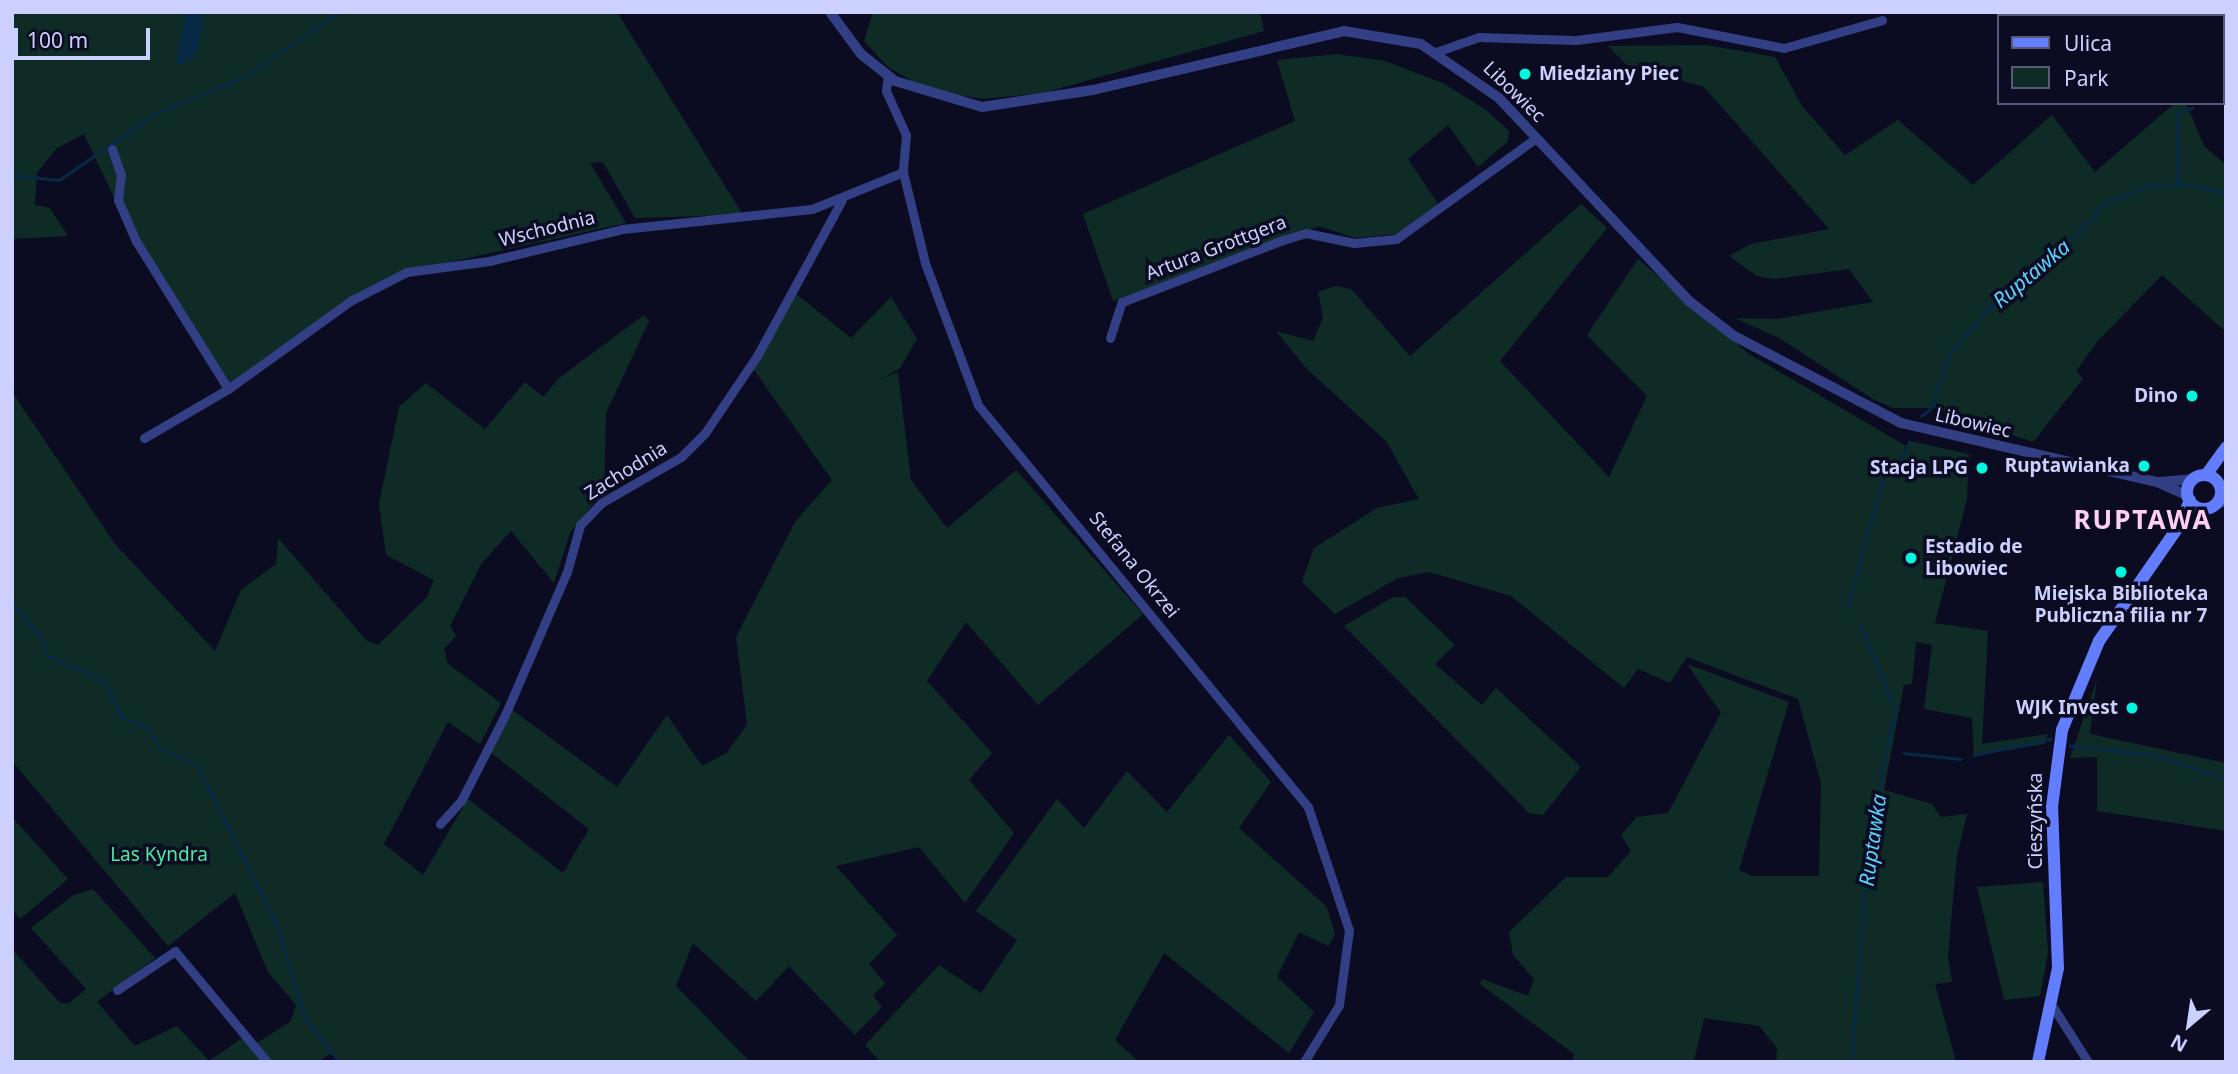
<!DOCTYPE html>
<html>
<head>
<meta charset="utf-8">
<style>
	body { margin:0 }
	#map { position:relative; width:2238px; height:1074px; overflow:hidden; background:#0b0c21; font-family:"Noto Sans",sans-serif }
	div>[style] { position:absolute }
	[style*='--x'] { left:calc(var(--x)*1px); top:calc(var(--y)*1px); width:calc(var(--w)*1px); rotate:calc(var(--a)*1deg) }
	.green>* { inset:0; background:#0e2c25 }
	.water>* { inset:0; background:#072945 }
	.stream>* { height:2.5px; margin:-1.25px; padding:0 1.25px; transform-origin:1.25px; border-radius:1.25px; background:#072945 }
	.minor>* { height:9px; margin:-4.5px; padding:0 4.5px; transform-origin:4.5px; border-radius:4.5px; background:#323f85 }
	.tertiary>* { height:10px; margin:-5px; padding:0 5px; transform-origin:5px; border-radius:5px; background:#323f85 }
	.secondary>* { height:12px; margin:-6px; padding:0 6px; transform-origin:6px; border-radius:6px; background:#637dff }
	.secondary>.ring { margin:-6px; padding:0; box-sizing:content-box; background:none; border:12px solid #637dff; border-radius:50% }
	.dots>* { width:19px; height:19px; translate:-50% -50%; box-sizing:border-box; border:4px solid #0b0c21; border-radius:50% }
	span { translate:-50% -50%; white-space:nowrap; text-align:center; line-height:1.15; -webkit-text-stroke:7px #0b0c21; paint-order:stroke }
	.poi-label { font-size:19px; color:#ccd0ff; font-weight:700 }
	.left { translate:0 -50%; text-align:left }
	.right { translate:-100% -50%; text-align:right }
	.street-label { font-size:19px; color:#ccd0ff }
	.park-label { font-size:19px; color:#4ee9a4 }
	.water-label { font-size:21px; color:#5ad2ff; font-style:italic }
	.district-label { font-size:26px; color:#ffcef7; font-weight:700; letter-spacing:2px }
	.frame { position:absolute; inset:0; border:14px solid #ccd0ff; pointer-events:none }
	.legend { position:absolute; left:1997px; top:14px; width:228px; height:91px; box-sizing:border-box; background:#0b0c21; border:2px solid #585a7a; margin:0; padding:9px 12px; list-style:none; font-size:21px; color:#ccd0ff }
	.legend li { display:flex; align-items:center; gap:14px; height:35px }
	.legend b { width:35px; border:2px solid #585a7a }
	.north { position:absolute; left:2154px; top:990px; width:70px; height:70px; -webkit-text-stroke:5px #0b0c21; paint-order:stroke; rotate:209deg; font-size:19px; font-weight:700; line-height:28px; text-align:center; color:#ccd0ff }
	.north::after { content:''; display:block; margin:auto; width:24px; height:32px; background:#ccd0ff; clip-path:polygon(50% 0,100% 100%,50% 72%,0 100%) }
	.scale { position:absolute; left:14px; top:28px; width:136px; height:32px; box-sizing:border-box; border:4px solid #ccd0ff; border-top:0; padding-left:9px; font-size:21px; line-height:24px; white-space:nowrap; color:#ccd0ff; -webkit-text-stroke:5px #0b0c21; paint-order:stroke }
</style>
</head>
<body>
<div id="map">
	<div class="green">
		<i style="clip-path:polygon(12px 12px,617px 12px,743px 215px,635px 218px,603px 162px,590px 163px,626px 223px,423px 268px,355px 294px,223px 389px,135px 242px,84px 134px,57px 148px,37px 173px,35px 205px,50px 208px,68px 236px,12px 239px)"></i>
		<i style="clip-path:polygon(873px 12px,1260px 12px,1264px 31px,1043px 93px,983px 99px,928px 90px,888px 67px,864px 41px)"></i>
		<i style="clip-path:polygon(2132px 12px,2226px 12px,2226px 105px,2222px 16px)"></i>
		<i style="clip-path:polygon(1706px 45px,1775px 57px,1802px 106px,1845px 155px,1898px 120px,1973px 185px,2052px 115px,2095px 172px,2175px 103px,2186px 103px,2204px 146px,2226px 165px,2226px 332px,2162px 275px,2097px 342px,2076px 371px,2083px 379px,2033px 442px,1934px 408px,1893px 408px,1873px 399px,1779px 338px,1735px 318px,1777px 319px,1873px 302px,1849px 269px,1774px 279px,1757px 276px,1729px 256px,1751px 244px,1829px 229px,1704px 87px,1627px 65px,1608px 46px)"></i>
		<i style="clip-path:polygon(1337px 54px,1385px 61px,1445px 84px,1486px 110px,1509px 131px,1508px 141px,1478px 167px,1448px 125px,1408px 159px,1438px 204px,1397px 234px,1355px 238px,1319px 226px,1113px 301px,1083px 214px,1295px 121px,1277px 60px)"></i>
		<i style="clip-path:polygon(1581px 204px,1607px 228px,1500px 361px,1609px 477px,1647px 396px,1587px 335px,1638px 259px,1749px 354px,1906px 446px,1896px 470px,1910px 441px,1969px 454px,1967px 499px,1935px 623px,1988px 631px,1982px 744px,2048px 734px,2045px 744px,1974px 756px,1972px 718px,1924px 709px,1932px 645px,1916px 642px,1912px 684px,1904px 685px,1884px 790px,1932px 804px,1941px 817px,1967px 814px,1957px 855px,1948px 956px,1952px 982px,1935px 984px,1956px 1062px,1776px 1062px,1777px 1048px,1759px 1026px,1704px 1018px,1694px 1062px,1572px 1062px,1574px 1054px,1480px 984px,1482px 979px,1528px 996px,1534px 979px,1513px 955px,1509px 932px,1566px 877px,1608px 877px,1631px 851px,1621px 835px,1637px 817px,1668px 813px,1721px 713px,1687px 664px,1789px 702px,1739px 870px,1751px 876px,1819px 876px,1821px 783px,1798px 699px,1687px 657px,1670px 683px,1638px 669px,1624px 688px,1511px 596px,1429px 572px,1398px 578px,1335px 614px,1302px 582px,1314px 548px,1377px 508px,1419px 499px,1386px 441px,1306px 368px,1276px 331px,1313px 341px,1323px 318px,1318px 292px,1335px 286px,1351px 289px,1410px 356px)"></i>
		<i style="clip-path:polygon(795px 293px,851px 338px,891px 297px,917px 339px,900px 368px,882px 379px,898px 372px,911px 480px,947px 528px,1016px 470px,1143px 614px,1038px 705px,966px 622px,927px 681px,992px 753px,969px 780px,1014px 833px,965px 903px,919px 847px,836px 866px,897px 935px,869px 964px,885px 983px,873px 995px,882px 1007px,855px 1035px,789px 966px,756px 1001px,693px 943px,676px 986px,750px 1062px,343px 1062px,330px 1054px,318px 1062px,12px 1062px,12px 949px,59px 1002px,68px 1004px,86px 989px,31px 928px,72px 896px,93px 889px,155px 958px,97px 1002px,135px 1046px,177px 1026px,209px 1061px,244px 1037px,257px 1043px,291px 1021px,296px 1005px,268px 972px,235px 893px,168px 946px,12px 761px,12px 392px,115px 544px,215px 651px,241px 590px,276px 564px,278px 538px,367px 641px,378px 645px,427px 597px,434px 580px,386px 555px,379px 504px,399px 407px,426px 383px,485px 429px,525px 382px,543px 397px,559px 378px,644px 315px,649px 321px,606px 413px,604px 490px,570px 533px,554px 583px,511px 531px,481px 564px,450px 626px,456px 636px,444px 649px,448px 664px,501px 703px,480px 744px,448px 722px,384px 844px,423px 875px,468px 799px,563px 873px,589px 829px,490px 752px,510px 708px,617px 787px,667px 715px,702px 766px,727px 753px,747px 724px,736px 637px,795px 522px,832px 480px,752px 367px)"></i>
		<i style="clip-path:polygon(1393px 597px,1405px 597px,1455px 645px,1435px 664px,1482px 705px,1496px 688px,1581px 767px,1543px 815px,1529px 813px,1344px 626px)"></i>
		<i style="clip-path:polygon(2097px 679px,2090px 734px,2226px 763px,2226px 831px,2097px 811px,2097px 757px,2070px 758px)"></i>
		<i style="clip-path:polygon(1229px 735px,1271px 782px,1239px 828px,1327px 907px,1335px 934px,1328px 946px,1299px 932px,1277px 977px,1314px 1012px,1289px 1053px,1164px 953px,1115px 1040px,1139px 1062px,880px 1062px,865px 1045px,939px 965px,981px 993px,1017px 940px,976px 911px,1057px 799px,1084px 828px,1127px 771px,1167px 812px)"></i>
		<i style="clip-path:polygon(12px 817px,68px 879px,20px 919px,12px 909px)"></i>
		<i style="clip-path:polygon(2043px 882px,2048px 952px,2040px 996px,2004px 1000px,1977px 887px)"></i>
	</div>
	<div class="water">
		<i style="clip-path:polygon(186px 12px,201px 12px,203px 28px,194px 57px,181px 65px,176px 61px)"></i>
		<i style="clip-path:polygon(2142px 12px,2201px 12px,2204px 16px,2144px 16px)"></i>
	</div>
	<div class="stream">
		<i style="--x:12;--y:175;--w:47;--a:6.1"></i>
		<i style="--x:59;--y:180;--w:116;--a:-34.5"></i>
		<i style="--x:155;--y:114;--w:99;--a:-22.7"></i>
		<i style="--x:246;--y:76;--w:113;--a:-34.5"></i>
		<i style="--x:2177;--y:182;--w:69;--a:-89.2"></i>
		<i style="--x:2178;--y:113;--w:15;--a:-20"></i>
		<i style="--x:1921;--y:416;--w:11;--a:-38"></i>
		<i style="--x:1930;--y:409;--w:60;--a:-70.7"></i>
		<i style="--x:1950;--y:352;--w:62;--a:-48.3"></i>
		<i style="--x:1991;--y:306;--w:77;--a:-36.6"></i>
		<i style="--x:2053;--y:260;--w:76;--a:-47.7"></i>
		<i style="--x:2104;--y:204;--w:48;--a:-22.2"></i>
		<i style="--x:2148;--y:186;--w:38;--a:-3"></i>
		<i style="--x:2186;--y:184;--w:41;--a:12.7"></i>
		<i style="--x:1896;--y:470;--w:31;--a:-65"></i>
		<i style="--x:12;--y:603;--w:50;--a:50.6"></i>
		<i style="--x:44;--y:642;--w:13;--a:81"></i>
		<i style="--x:46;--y:655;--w:62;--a:22.8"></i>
		<i style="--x:103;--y:679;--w:42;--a:63.4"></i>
		<i style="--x:122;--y:717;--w:28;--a:23"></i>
		<i style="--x:148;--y:728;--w:23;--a:59"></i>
		<i style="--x:160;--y:748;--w:42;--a:25.3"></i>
		<i style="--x:198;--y:766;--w:172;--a:63.4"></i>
		<i style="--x:275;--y:920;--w:104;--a:72.6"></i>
		<i style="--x:306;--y:1019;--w:55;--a:51.7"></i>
		<i style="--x:1847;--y:608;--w:132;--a:-74.6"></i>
		<i style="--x:2070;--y:746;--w:85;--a:6"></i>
		<i style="--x:2155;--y:755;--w:75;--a:18.7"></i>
		<i style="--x:1904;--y:753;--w:57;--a:6"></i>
		<i style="--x:1973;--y:755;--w:79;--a:-11.7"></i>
		<i style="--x:1851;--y:1062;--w:223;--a:-85.6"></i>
		<i style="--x:1868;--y:840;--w:133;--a:-78.3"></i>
		<i style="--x:1895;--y:710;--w:90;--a:-112.3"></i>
	</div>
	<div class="minor">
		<i style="--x:1436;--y:52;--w:46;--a:-19.2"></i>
		<i style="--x:1479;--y:37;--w:97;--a:1.8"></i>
		<i style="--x:1576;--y:40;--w:102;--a:-7.3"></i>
		<i style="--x:1677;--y:27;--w:109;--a:11.1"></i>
		<i style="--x:1784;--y:48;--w:102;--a:-15.9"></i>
		<i style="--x:888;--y:76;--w:15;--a:98"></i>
		<i style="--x:886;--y:91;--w:48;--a:65.6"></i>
		<i style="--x:906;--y:135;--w:37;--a:95"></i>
		<i style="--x:903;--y:172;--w:94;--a:76.4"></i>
		<i style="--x:925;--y:263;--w:152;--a:69.5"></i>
		<i style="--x:978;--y:405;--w:520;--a:50.62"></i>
		<i style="--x:1308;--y:807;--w:130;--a:71.6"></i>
		<i style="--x:1349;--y:930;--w:76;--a:97.6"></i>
		<i style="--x:1339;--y:1005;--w:67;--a:121.6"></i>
		<i style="--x:112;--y:149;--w:28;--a:71"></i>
		<i style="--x:121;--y:175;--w:25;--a:97"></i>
		<i style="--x:118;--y:200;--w:45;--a:66.3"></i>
		<i style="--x:136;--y:241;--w:174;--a:58.1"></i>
		<i style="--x:1110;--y:338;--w:38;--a:-72"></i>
		<i style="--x:1122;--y:302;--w:173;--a:-21.1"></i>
		<i style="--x:1283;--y:240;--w:24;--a:-17"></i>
		<i style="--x:1306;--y:233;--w:49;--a:11.8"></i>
		<i style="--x:1354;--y:243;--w:42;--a:-5.4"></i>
		<i style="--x:1396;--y:239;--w:173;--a:-35.8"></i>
		<i style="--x:144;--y:438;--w:97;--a:-30.3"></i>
		<i style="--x:228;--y:389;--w:153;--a:-35.7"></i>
		<i style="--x:352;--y:300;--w:62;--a:-27"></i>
		<i style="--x:407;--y:272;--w:83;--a:-7.6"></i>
		<i style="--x:489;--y:261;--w:137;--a:-13.5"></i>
		<i style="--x:622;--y:229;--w:191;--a:-6"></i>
		<i style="--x:812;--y:209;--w:98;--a:-22.1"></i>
		<i style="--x:2221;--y:489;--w:6;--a:31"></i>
		<i style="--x:2216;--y:504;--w:10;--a:-17"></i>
		<i style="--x:440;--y:824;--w:31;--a:-48"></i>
		<i style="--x:461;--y:801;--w:97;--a:-62.9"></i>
		<i style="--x:505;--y:715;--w:156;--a:-66.6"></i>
		<i style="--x:567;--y:572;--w:49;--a:-74.5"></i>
		<i style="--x:580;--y:525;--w:30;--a:-46"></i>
		<i style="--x:601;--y:503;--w:92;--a:-29.9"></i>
		<i style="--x:681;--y:457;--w:34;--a:-45"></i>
		<i style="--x:705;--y:433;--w:95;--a:-56.1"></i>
		<i style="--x:758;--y:354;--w:175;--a:-61.4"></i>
		<i style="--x:117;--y:990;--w:70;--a:-33.9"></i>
		<i style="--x:175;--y:951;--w:144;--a:50.3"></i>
		<i style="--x:2053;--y:1007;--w:65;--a:57.5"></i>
	</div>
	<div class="tertiary">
		<i style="--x:830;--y:12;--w:52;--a:53.6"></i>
		<i style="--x:861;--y:54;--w:43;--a:38.5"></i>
		<i style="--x:895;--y:81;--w:91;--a:16.6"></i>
		<i style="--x:982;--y:107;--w:112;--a:-8.7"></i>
		<i style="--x:1093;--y:90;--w:258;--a:-13.2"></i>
		<i style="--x:1344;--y:31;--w:78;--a:9.6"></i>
		<i style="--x:1421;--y:44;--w:95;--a:34.7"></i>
		<i style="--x:1499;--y:98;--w:278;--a:46.9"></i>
		<i style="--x:1689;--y:301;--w:57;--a:37.9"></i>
		<i style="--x:1734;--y:336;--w:188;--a:27.5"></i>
		<i style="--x:1901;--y:423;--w:263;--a:13"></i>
		<i style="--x:2157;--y:482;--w:34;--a:24"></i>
		<i style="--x:2160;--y:482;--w:35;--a:-5"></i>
	</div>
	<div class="secondary">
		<i style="--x:2206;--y:475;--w:34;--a:-54"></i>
		<i class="ring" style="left:2187px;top:475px;width:22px;height:22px"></i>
		<i style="--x:2038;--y:1062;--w:96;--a:-78"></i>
		<i style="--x:2058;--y:968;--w:161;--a:-92.1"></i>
		<i style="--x:2052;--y:807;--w:78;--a:-82.6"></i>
		<i style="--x:2062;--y:730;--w:96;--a:-67.4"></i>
		<i style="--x:2099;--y:641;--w:140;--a:-55.2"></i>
		<i style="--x:2179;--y:526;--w:28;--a:-67"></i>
	</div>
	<div class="dots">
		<i style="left:1525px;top:74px;background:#00f7e0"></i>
		<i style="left:2192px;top:396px;background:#00f7e0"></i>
		<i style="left:2144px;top:466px;background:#00f7e0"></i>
		<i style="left:1982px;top:468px;background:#00f7e0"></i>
		<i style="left:1911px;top:558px;background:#00f7e0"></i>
		<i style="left:2121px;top:572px;background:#00f7e0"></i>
		<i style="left:2132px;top:708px;background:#00f7e0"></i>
	</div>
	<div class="poi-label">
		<span class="left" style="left:1539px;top:74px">Miedziany Piec</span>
		<span class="right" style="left:2178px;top:396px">Dino</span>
		<span class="right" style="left:2130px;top:466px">Ruptawianka</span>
		<span class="right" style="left:1968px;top:468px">Stacja LPG</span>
		<span class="left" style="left:1925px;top:558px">Estadio de<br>Libowiec</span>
		<span style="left:2121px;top:605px">Miejska Biblioteka<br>Publiczna filia nr 7</span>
		<span class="right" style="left:2118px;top:708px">WJK Invest</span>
	</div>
	<div class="street-label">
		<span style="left:1514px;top:92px;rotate:44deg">Libowiec</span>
		<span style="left:547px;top:229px;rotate:-14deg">Wschodnia</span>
		<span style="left:1216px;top:248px;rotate:-21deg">Artura Grottgera</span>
		<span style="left:1973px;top:423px;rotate:13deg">Libowiec</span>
		<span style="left:626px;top:471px;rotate:-32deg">Zachodnia</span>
		<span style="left:1134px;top:565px;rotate:51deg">Stefana Okrzei</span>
		<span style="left:2036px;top:821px;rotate:-90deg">Cieszyńska</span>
	</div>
	<div class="park-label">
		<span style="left:159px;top:855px">Las Kyndra</span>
	</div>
	<div class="water-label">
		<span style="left:2031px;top:273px;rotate:-40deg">Ruptawka</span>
		<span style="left:1872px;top:840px;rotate:-82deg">Ruptawka</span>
	</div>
	<div class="district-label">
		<span style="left:2143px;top:520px">RUPTAWA</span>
	</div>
	<div class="frame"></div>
	<ul class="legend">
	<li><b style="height:9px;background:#637dff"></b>Ulica</li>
	<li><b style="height:19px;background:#0e2c25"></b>Park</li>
	</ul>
	<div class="north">N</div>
	<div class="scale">100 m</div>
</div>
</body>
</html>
